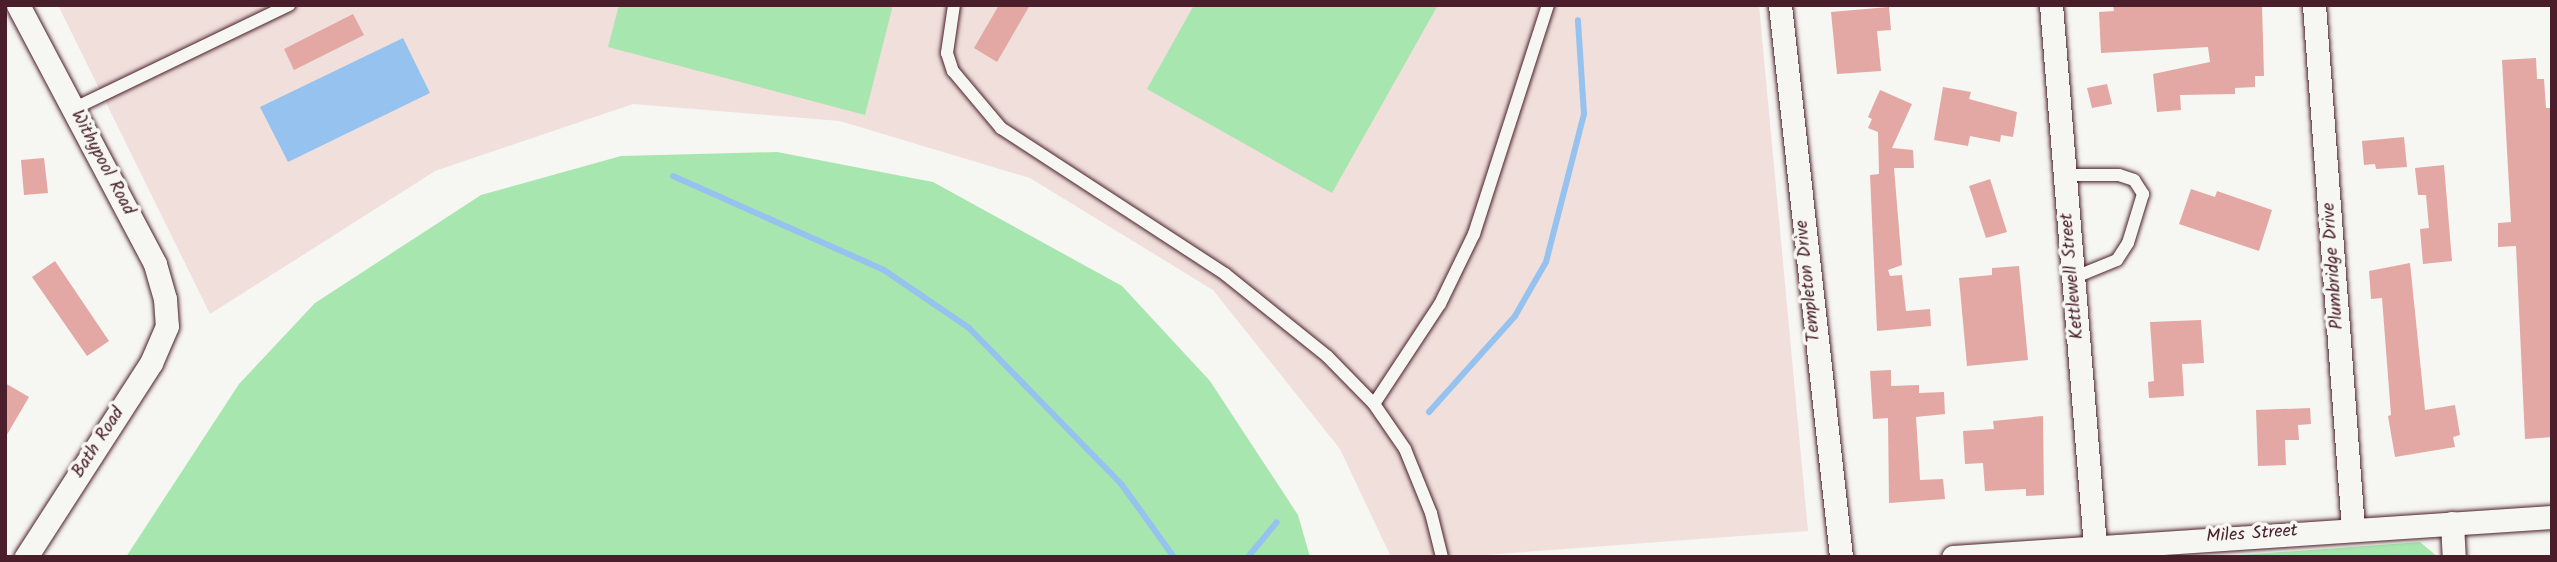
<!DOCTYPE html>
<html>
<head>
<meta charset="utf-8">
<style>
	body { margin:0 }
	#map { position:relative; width:2557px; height:562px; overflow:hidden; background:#f6f6f2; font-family:Kalam,sans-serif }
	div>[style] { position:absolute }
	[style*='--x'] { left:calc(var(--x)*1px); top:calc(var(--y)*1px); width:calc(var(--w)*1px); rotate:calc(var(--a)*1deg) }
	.built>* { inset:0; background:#f0dfda }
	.green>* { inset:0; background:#a7e6ae }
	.water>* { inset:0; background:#96c2ef }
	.stream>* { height:6px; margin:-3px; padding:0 3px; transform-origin:3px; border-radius:3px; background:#96c2ef }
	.building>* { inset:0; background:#e3a8a3 }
	.roads { filter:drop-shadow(0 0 2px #4a1f2b) drop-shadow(0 0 2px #4a1f2b) }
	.lane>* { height:12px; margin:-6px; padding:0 6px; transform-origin:6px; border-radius:6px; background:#f6f6f2 }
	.street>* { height:23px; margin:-11.5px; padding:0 11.5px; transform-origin:11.5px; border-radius:11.5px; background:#f6f6f2 }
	span { translate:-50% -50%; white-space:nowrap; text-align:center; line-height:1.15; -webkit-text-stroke:7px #f6f6f2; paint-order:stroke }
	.street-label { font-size:18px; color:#4a1f2b }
	.frame { position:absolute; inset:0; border:7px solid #4a1f2b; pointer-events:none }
</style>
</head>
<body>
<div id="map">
	<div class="built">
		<i style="clip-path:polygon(58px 5px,1759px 5px,1808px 531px,1457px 557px,1391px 557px,1340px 449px,1213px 290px,1030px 178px,840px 121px,633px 104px,435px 171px,210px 314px)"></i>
	</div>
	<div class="green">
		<i style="clip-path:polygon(619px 5px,893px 5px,865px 115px,608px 47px)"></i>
		<i style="clip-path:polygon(1194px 5px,1438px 5px,1332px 193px,1147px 89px)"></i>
		<i style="clip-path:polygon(777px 152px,933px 182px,1122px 286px,1210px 381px,1298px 515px,1310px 557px,126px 557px,239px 384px,315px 303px,481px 195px,621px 156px)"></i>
		<i style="clip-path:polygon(2420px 542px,2438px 557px,2213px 557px)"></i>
	</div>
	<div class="water">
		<i style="clip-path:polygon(403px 38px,430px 93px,288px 162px,260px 107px)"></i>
	</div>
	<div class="stream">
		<i style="--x:673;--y:176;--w:231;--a:24"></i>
		<i style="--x:884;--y:270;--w:103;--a:34.3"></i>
		<i style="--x:969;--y:328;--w:219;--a:45.7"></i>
		<i style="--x:1122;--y:485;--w:89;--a:54.2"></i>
		<i style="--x:1429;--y:412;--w:129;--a:-48.1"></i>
		<i style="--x:1515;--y:316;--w:62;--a:-60.1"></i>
		<i style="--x:1546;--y:262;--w:153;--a:-75.6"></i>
		<i style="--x:1584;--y:114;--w:94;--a:-93.7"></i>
		<i style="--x:1248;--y:557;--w:45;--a:-50.4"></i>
	</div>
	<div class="building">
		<i style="clip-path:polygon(999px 5px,1030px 5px,997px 62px,974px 48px)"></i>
		<i style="clip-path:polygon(2113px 5px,2262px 5px,2264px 76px,2255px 76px,2255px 87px,2235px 88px,2235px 94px,2180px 95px,2181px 110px,2157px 112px,2153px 74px,2210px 62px,2208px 47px,2101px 53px,2099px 12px,2114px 11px)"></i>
		<i style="clip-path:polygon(1889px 7px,1891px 30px,1877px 31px,1881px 71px,1837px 74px,1831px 12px)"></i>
		<i style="clip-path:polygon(353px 14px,364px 35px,294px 70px,284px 49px)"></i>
		<i style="clip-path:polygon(2536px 58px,2537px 79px,2544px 79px,2546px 108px,2552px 108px,2552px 437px,2525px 439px,2516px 246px,2498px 247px,2498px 223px,2511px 222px,2502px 60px)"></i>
		<i style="clip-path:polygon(2107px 84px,2112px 104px,2092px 108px,2087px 88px)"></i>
		<i style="clip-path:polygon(1943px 87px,1971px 92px,1969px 99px,2017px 112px,2013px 137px,2001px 135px,2000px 142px,1970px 136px,1968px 146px,1934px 140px)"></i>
		<i style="clip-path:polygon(1880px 90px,1912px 104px,1892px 148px,1913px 150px,1914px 168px,1894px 168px,1902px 265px,1888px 270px,1890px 276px,1902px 275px,1906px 311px,1930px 309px,1931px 326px,1877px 331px,1870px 175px,1879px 174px,1878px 132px,1868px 128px,1872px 119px,1868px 117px)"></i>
		<i style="clip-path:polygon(2404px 137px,2407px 167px,2376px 169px,2375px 164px,2364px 165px,2362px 141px)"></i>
		<i style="clip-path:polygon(44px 158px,48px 193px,24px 195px,21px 160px)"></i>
		<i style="clip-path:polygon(2444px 165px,2452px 261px,2423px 264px,2420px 229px,2429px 228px,2426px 195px,2418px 195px,2415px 168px)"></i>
		<i style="clip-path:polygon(1990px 179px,2007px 232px,1986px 238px,1969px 186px)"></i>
		<i style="clip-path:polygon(2191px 189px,2215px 197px,2217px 191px,2272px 210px,2259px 251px,2179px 224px)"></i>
		<i style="clip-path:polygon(55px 261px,109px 341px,87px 356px,32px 277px)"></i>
		<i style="clip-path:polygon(2410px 263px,2425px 410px,2455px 405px,2460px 435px,2453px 437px,2455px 447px,2395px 457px,2388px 416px,2391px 415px,2382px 298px,2371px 299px,2369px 271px)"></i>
		<i style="clip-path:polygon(2019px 266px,2028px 360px,1967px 366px,1959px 278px,1992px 275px,1992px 268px)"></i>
		<i style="clip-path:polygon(2201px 320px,2204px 363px,2182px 364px,2184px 396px,2149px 398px,2148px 382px,2154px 381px,2150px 322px)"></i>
		<i style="clip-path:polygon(1891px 370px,1891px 386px,1919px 385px,1919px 393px,1944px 392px,1945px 414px,1916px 417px,1920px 480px,1943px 479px,1945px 499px,1889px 503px,1888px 418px,1873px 419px,1870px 371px)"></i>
		<i style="clip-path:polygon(5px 383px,29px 397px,5px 438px)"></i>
		<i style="clip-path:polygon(2310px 408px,2311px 424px,2298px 425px,2299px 440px,2285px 440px,2286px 465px,2258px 466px,2256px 410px)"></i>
		<i style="clip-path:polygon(2043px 416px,2044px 495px,2026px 496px,2026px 489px,1985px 491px,1983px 463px,1965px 464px,1963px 431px,1994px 429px,1993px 421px)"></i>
	</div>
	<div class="roads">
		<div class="lane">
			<i style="--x:954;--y:5;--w:49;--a:98.3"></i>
			<i style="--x:947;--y:53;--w:19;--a:72"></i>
			<i style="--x:953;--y:71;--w:75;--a:49.9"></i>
			<i style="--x:1001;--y:128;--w:267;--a:33.1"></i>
			<i style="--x:1225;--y:274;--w:131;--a:38.8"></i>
			<i style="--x:1327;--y:356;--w:67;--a:45.6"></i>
			<i style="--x:1374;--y:404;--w:55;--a:55.4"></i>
			<i style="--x:1405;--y:449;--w:69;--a:67.9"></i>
			<i style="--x:1431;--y:513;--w:45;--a:76"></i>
			<i style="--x:73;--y:109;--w:240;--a:-25.7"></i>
			<i style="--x:2065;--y:175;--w:54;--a:0"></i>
			<i style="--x:2119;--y:175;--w:16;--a:18"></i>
			<i style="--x:2134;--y:180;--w:17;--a:57"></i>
			<i style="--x:2143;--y:194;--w:51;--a:107"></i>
			<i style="--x:2128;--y:243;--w:20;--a:123"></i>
			<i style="--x:2117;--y:260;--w:48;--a:157.8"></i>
			<i style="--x:1374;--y:404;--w:120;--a:-56.6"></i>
			<i style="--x:1440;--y:304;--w:78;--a:-64.1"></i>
			<i style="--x:1474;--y:234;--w:241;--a:-72.1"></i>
		</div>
		<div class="street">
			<i style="--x:18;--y:5;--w:293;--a:62.1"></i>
			<i style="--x:155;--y:264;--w:36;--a:74"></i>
			<i style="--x:165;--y:299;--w:27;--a:86"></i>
			<i style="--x:167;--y:326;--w:40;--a:113.4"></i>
			<i style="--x:151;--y:363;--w:231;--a:122.8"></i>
			<i style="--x:1780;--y:5;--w:555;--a:83.69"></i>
			<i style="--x:2051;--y:5;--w:543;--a:85.35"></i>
			<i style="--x:2314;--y:5;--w:524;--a:85.74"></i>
			<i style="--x:2452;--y:523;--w:34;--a:87"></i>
			<i style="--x:1953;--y:557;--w:600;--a:-3.82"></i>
		</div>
	</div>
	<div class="street-label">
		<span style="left:102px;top:163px;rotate:62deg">Withypool Road</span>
		<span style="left:2334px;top:266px;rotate:-94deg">Plumbridge Drive</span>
		<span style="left:2073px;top:276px;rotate:-95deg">Kettlewell Street</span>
		<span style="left:1809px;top:281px;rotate:-96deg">Templeton Drive</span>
		<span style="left:99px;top:443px;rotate:-57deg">Bath Road</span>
		<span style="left:2252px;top:535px;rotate:-4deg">Miles Street</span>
	</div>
	<div class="frame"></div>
</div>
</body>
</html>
